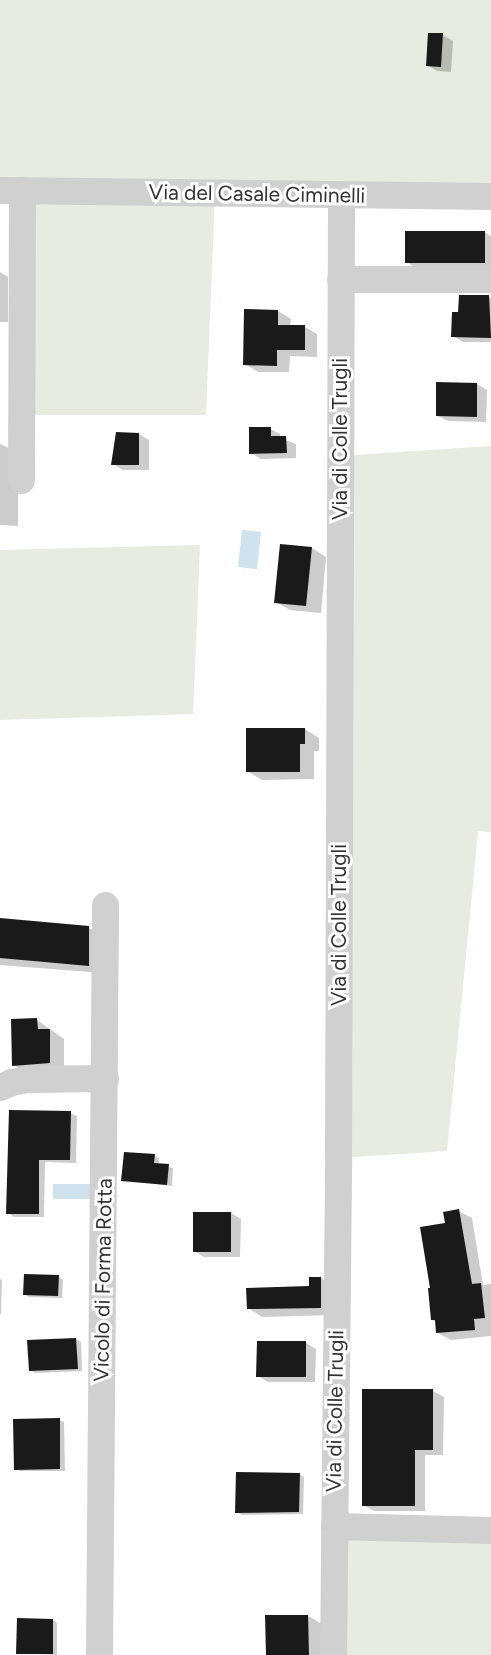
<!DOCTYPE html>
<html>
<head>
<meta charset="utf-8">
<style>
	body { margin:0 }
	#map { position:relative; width:491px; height:1655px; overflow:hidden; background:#fff; font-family:Figtree,sans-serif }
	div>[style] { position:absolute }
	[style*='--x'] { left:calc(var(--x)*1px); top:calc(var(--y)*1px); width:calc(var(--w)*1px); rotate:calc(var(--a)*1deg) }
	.green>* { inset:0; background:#e6ecdf }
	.water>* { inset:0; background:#cfe2ee }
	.shadow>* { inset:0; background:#0003 }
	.building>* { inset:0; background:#1a1a1a }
	.minor>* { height:27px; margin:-13.5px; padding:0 13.5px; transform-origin:13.5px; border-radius:13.5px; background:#d0d0d0 }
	span { translate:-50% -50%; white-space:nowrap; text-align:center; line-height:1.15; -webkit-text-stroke:6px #fff; paint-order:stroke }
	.street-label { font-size:21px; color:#333 }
</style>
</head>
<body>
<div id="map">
	<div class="green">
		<i style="clip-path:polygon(0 0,491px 0,491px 196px,215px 194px,206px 415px,21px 415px,22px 191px,0 190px)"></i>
		<i style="clip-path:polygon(491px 446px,491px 832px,478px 831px,447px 1151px,338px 1158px,340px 456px)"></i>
		<i style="clip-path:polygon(200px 545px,193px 714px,0 720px,0 550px)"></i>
		<i style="clip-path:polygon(334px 1526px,491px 1530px,491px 1655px,333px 1655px)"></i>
	</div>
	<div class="water">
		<i style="clip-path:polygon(242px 530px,261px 532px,257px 569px,238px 567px)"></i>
		<i style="clip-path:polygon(53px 1184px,92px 1184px,92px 1199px,53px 1199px)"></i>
	</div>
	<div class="shadow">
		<i style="clip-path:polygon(429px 34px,443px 35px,453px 41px,451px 72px,437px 71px,427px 65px)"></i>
		<i style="clip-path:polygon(484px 232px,491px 236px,491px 270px,421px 271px,406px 262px)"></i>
		<i style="clip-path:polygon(0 272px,8px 277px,8px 322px,0 322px)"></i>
		<i style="clip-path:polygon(488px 296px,491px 298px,491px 342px,463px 342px,453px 336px)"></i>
		<i style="clip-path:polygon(278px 311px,291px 319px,290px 326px,305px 327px,317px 334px,317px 357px,290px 356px,289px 372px,258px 372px,245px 364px)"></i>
		<i style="clip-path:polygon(477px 384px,487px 390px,486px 422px,448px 421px,438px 416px)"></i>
		<i style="clip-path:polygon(270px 429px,280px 434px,280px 438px,296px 444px,296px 458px,261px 459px,251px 453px)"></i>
		<i style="clip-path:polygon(117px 434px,139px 434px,149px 440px,149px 470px,123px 470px,113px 464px)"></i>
		<i style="clip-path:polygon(0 444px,18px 452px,18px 526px,0 525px)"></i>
		<i style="clip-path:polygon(312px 548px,326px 557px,321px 613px,290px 610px,276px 602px)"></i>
		<i style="clip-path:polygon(305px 729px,319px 738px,319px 751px,314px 751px,314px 779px,262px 780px,247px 771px)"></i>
		<i style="clip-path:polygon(0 920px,89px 928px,103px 936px,103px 973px,0 965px)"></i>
		<i style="clip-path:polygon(37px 1020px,64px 1039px,64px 1071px,27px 1073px,13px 1065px)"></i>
		<i style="clip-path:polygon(11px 1112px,70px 1113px,77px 1116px,76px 1163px,45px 1162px,44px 1217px,14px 1217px,8px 1213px)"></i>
		<i style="clip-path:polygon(154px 1156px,159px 1158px,159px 1165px,173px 1168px,172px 1186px,123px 1180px)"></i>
		<i style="clip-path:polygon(458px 1211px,472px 1218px,483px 1285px,491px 1284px,491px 1336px,451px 1340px,438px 1333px,437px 1322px,432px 1320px,432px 1289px,447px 1224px)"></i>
		<i style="clip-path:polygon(231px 1213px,241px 1219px,240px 1257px,204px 1257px,194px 1251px)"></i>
		<i style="clip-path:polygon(58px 1277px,63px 1280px,62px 1298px,29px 1297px,25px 1294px)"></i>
		<i style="clip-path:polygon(321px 1278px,335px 1287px,335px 1315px,262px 1317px,248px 1308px,311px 1288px)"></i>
		<i style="clip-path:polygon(0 1279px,2px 1280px,1px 1314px,0 1314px)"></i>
		<i style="clip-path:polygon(76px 1339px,81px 1342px,82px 1371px,35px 1373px,30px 1370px,29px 1341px)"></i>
		<i style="clip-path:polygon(306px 1343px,316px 1349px,315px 1382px,268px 1382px,258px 1376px)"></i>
		<i style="clip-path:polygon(433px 1391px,444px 1397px,443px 1455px,425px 1455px,425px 1511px,374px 1511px,363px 1505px)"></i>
		<i style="clip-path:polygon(59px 1420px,64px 1422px,65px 1471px,20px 1471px,16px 1469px)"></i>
		<i style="clip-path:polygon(299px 1474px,304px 1477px,303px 1514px,242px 1515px,237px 1512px)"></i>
		<i style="clip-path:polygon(308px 1616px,322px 1624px,323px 1655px,267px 1655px)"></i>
		<i style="clip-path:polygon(53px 1620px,57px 1623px,57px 1655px,18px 1653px)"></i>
	</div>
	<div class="building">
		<i style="clip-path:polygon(428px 33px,443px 33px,441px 67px,426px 66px)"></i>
		<i style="clip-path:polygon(405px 231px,485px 231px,485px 263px,405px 263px)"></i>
		<i style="clip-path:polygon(459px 295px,489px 295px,491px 338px,451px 337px,452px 312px,458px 312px)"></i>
		<i style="clip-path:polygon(244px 309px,278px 310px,278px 325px,305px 325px,305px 350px,277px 350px,277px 366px,243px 365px)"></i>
		<i style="clip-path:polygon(436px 382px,477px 383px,477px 417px,436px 416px)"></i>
		<i style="clip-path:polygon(249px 427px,271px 427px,271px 436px,286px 436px,287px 453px,249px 454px)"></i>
		<i style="clip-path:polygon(116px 432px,139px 433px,139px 465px,111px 465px)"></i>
		<i style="clip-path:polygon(280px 544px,312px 547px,306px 606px,274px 603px)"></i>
		<i style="clip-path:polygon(246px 728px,305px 728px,305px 744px,300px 744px,300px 772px,246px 772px)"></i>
		<i style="clip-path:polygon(0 918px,89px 926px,89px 966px,0 958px)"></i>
		<i style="clip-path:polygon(37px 1018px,38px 1029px,50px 1029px,50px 1063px,12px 1066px,11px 1019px)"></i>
		<i style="clip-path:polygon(9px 1110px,71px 1111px,70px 1160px,39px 1160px,39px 1214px,6px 1214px)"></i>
		<i style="clip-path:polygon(124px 1152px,155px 1154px,154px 1163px,169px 1164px,167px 1185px,121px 1181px)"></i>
		<i style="clip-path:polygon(459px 1209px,472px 1284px,481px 1283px,485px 1318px,474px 1319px,475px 1330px,436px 1333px,435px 1320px,431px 1320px,428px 1288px,430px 1288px,420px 1227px,445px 1223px,443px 1212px)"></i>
		<i style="clip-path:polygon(193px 1212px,231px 1212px,231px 1252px,193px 1252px)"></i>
		<i style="clip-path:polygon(24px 1274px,59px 1275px,58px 1296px,23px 1295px)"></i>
		<i style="clip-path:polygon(309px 1277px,321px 1277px,321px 1308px,247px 1309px,246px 1288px,309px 1286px)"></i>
		<i style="clip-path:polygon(76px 1338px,78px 1369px,29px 1371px,27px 1340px)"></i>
		<i style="clip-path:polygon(257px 1341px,306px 1341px,306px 1377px,256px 1377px)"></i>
		<i style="clip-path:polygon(362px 1389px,433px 1389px,433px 1450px,415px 1450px,415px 1506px,362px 1506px)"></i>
		<i style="clip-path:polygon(60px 1418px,60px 1469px,14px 1470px,13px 1419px)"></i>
		<i style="clip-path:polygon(236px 1472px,300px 1473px,299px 1512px,235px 1513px)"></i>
		<i style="clip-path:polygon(265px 1615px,308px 1615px,309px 1655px,266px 1655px)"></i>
		<i style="clip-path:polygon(17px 1618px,53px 1619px,53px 1654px,16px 1654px)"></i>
	</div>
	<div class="minor">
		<i style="--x:0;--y:190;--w:491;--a:0.7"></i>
		<i style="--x:340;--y:279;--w:151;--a:0"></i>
		<i style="--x:21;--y:480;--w:290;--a:-89.8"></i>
		<i style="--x:0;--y:1087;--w:12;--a:-24"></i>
		<i style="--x:11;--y:1082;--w:17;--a:-10"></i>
		<i style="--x:28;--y:1079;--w:77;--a:-0.7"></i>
		<i style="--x:334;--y:1526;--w:157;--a:1.5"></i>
		<i style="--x:99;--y:1655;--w:750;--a:-89.54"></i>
		<i style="--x:333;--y:1655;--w:497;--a:-89.4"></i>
		<i style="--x:338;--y:1158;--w:963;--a:-89.82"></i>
	</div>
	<div class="street-label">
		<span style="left:257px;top:194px;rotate:1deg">Via del Casale Ciminelli</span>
		<span style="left:340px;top:439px;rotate:-90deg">Via di Colle Trugli</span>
		<span style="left:339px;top:925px;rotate:-90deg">Via di Colle Trugli</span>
		<span style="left:103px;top:1280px;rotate:-89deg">Vicolo di Forma Rotta</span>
		<span style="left:335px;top:1411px;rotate:-89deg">Via di Colle Trugli</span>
	</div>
</div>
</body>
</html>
